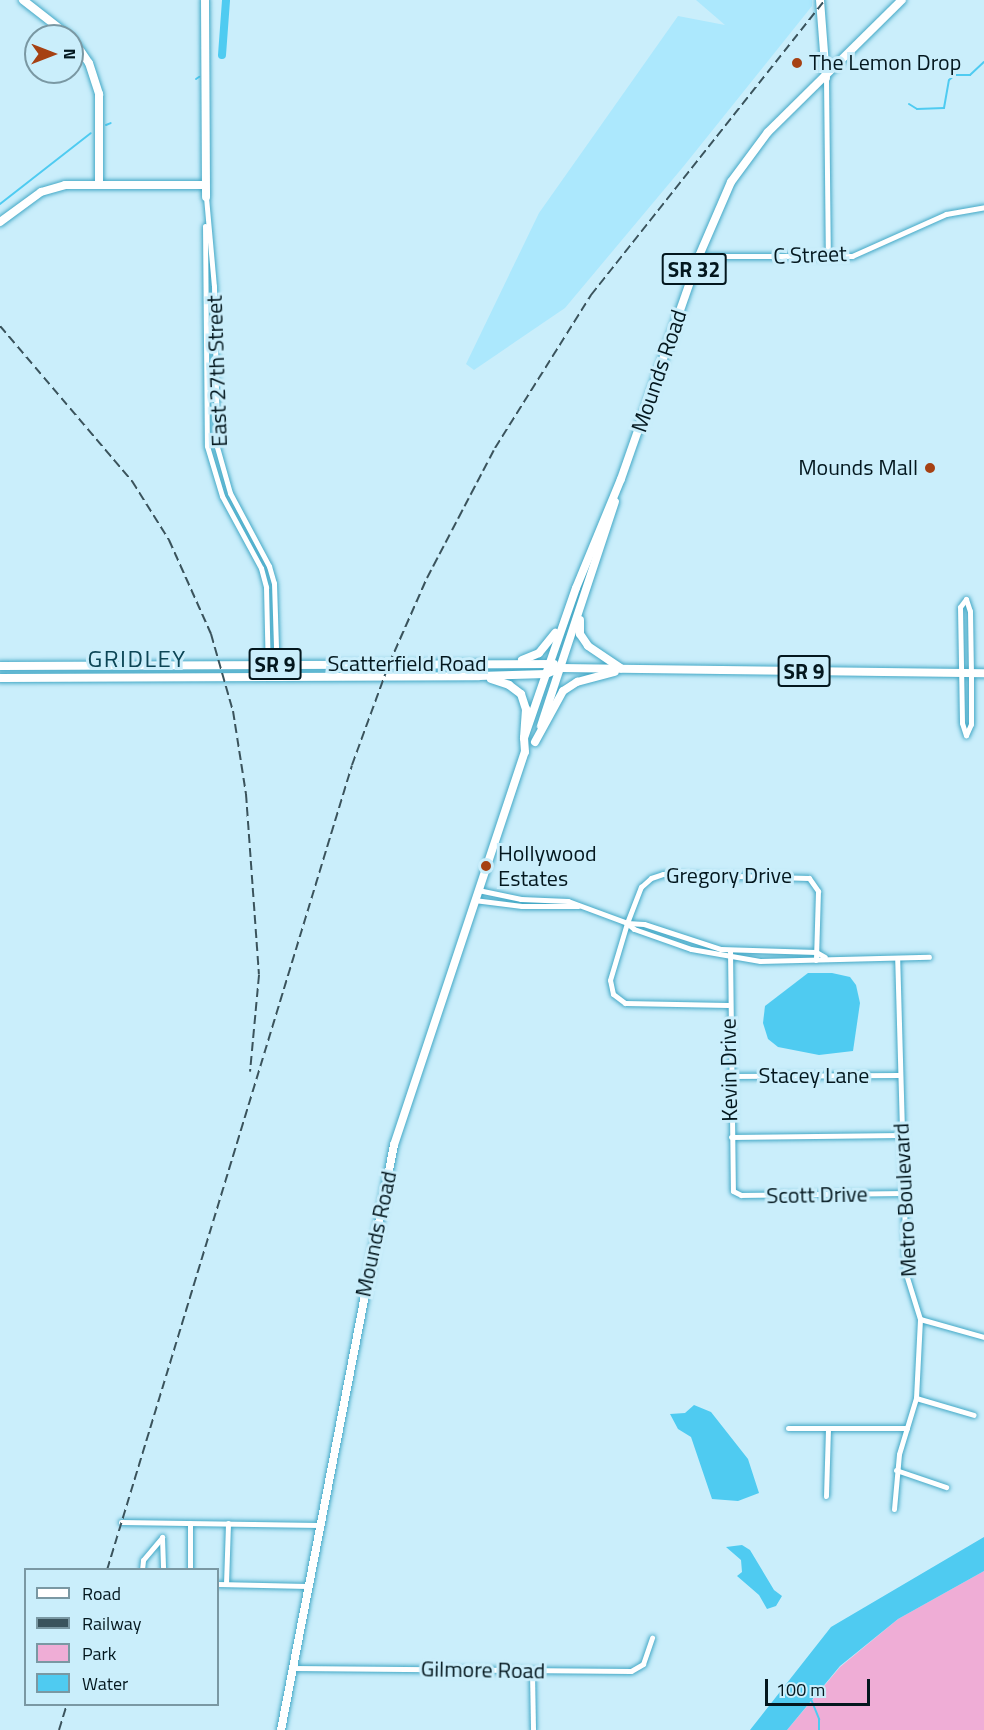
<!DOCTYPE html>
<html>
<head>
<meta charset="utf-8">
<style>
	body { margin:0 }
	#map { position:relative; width:984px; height:1730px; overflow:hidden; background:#caeefb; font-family:"Titillium Web",sans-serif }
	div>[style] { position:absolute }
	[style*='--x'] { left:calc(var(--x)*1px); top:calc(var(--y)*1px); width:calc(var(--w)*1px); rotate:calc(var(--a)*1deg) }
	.built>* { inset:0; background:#ace8fd }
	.green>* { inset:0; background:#efadd6 }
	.water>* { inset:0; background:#4fcbf1 }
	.stream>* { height:2px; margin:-1px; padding:0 1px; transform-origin:1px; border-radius:1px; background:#4fcbf1 }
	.canal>* { height:8px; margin:-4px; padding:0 4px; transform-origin:4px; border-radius:4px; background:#4fcbf1 }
	.roads { filter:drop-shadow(0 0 2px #43a8c6) drop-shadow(0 0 2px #43a8c6) }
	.street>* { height:5px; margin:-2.5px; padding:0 2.5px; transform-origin:2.5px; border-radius:2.5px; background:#fff }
	.secondary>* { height:8px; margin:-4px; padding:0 4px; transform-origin:4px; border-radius:4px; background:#fff }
	.primary>* { height:8px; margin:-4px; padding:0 4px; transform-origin:4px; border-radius:4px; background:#fff }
	.rail>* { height:2px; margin-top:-1px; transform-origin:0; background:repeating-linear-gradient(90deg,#3a535c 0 9px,transparent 0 13.5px) }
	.dots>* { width:16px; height:16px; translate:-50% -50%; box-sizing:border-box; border:3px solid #caeefb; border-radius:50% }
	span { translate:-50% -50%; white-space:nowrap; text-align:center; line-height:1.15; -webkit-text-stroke:6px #caeefb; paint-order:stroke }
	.shield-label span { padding:2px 4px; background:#caeefb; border:2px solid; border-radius:4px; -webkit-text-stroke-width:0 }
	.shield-label { font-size:21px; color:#03171e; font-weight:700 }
	.poi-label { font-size:22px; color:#03171e }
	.left { translate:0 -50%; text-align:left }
	.right { translate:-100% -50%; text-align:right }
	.street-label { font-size:22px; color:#03171e }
	.neighbourhood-label { font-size:24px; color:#0c4555; letter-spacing:1.5px }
	.legend { position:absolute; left:24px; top:1568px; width:195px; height:138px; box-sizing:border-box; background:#caeefb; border:2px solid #7a98a3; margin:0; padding:8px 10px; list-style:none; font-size:18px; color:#03171e }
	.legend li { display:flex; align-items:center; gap:12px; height:30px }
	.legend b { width:30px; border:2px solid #7a98a3 }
	.north { position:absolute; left:24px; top:24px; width:60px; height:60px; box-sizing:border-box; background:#caeefb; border:2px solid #7a98a3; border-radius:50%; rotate:90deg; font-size:16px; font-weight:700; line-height:24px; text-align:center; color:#03171e }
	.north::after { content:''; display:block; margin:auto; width:21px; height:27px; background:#a64113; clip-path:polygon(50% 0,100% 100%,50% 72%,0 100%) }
	.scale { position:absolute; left:765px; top:1679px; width:105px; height:27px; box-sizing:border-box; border:3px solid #03171e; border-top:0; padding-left:8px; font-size:18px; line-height:21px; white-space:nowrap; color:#03171e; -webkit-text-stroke:4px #caeefb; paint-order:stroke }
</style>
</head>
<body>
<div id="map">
	<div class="built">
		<i style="clip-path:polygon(696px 0,812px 0,812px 6px,683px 167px,565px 308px,474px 370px,466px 364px,539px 213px,678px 16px,725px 25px)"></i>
	</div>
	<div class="green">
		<i style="clip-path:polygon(984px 1571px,984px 1730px,787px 1730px,840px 1667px,898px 1619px)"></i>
	</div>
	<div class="water">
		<i style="clip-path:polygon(808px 973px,832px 973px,850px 977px,856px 985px,860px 1003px,853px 1051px,819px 1055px,778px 1047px,768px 1039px,763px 1023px,765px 1006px)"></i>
		<i style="clip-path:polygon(694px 1405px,711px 1412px,748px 1459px,759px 1493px,738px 1501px,712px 1499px,691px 1437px,678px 1429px,670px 1414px,685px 1413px)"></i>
		<i style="clip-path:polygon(984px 1537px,984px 1571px,898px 1619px,840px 1666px,787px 1730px,750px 1730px,831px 1627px)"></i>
		<i style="clip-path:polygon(742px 1545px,750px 1550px,774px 1590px,782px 1596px,776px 1606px,767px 1609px,759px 1595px,737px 1576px,742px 1572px,741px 1560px,726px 1547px)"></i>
	</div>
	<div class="stream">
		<i style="--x:196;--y:79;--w:4;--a:-34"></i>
		<i style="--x:909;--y:104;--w:9;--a:32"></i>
		<i style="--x:917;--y:109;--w:27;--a:-2"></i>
		<i style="--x:944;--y:108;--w:28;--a:-80"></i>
		<i style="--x:949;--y:80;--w:8;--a:-40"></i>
		<i style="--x:955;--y:75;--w:15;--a:0"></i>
		<i style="--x:970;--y:75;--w:19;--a:-43"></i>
		<i style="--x:106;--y:125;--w:5;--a:-22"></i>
		<i style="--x:0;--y:204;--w:115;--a:-38"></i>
		<i style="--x:811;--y:1699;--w:22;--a:68"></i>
		<i style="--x:819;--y:1719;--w:11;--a:90"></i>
	</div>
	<div class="canal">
		<i style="--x:222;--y:55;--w:55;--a:-85.8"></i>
	</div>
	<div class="roads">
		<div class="street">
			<i style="--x:826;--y:78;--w:178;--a:89.4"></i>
			<i style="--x:206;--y:197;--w:89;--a:84.9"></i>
			<i style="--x:214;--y:286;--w:161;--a:88.9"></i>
			<i style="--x:217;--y:447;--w:48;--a:74.2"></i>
			<i style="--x:230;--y:493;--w:83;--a:61.9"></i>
			<i style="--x:269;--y:566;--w:18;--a:74"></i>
			<i style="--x:274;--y:583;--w:94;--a:88.2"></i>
			<i style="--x:205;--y:226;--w:220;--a:89.5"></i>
			<i style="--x:207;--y:446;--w:52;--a:73.3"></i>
			<i style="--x:222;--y:496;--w:82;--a:61.6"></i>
			<i style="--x:261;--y:568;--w:20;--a:75"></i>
			<i style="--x:266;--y:587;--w:90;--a:88.7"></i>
			<i style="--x:699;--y:256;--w:153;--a:0"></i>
			<i style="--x:852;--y:256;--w:103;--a:-24.1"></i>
			<i style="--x:946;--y:214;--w:39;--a:-10"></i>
			<i style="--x:966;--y:599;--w:10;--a:127"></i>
			<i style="--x:960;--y:607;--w:116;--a:89"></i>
			<i style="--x:962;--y:723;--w:13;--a:72"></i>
			<i style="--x:966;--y:599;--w:13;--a:72"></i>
			<i style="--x:970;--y:611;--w:62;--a:89.1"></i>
			<i style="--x:971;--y:673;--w:51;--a:90"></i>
			<i style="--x:971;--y:724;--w:12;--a:114"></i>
			<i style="--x:478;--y:890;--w:44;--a:11.8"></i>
			<i style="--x:521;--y:899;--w:47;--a:2.4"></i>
			<i style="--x:568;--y:901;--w:63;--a:20.4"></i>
			<i style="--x:627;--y:923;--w:17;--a:3"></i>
			<i style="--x:644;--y:924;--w:81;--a:18"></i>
			<i style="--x:721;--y:949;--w:95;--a:1.8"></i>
			<i style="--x:816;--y:952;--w:10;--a:29"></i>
			<i style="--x:474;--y:900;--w:48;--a:7.1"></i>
			<i style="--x:522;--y:906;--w:56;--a:0"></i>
			<i style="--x:627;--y:923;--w:9;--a:41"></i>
			<i style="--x:634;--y:929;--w:60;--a:19.3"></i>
			<i style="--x:691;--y:949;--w:70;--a:9.9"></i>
			<i style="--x:760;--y:961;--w:169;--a:-1.4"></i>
			<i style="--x:730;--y:950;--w:241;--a:89.3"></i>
			<i style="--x:733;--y:1191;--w:9;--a:27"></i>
			<i style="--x:741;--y:1195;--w:162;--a:-0.7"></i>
			<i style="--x:728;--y:1005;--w:103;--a:-178.9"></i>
			<i style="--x:625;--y:1003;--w:15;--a:-143"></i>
			<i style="--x:613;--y:994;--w:14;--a:-102"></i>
			<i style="--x:610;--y:980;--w:59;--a:-73.4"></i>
			<i style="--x:627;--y:923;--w:39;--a:-69"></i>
			<i style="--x:641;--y:887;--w:13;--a:-42"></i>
			<i style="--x:651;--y:878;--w:13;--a:-18"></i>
			<i style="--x:663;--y:874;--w:146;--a:1.6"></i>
			<i style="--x:809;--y:878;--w:16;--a:55"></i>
			<i style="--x:818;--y:891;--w:69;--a:91.7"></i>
			<i style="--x:730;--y:1076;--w:169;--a:-0.3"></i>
			<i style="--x:731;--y:1137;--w:170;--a:-0.7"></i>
			<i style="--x:920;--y:1319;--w:66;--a:15.7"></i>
			<i style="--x:916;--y:1398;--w:60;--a:16.3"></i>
			<i style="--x:788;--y:1428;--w:119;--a:0"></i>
			<i style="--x:896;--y:1470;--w:53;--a:18.8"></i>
			<i style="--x:826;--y:1496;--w:68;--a:-88.3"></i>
			<i style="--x:894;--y:1509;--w:55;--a:-84.8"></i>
			<i style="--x:899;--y:1454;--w:59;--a:-73.1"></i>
			<i style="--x:916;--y:1398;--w:79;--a:-87.1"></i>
			<i style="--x:920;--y:1319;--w:47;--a:-107.3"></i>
			<i style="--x:906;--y:1274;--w:316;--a:-91.6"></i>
			<i style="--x:121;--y:1522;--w:198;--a:0.9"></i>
			<i style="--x:162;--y:1537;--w:33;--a:88"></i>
			<i style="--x:142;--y:1570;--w:10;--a:-84"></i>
			<i style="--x:143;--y:1560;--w:30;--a:-50"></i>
			<i style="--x:190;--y:1570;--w:47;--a:-90"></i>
			<i style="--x:218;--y:1584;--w:89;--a:1.3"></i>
			<i style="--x:226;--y:1584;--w:61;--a:-88.1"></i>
			<i style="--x:293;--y:1668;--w:338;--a:0.5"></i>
			<i style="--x:631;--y:1671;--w:14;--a:-30"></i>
			<i style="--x:643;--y:1664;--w:28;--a:-71"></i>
			<i style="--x:532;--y:1671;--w:59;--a:89"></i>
		</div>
		<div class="secondary">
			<i style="--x:23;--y:0;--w:58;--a:38"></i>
			<i style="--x:205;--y:0;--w:197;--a:89.7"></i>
			<i style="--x:820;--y:0;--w:78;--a:85.6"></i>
			<i style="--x:72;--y:38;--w:30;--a:56"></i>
			<i style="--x:89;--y:63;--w:33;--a:72"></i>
			<i style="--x:99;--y:94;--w:91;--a:90"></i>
			<i style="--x:0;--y:222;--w:51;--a:-36.2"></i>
			<i style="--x:41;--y:192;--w:25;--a:-16"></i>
			<i style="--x:65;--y:185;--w:140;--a:0"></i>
			<i style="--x:541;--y:726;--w:61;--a:-71.9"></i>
			<i style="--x:281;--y:1730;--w:596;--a:-79.07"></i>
			<i style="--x:394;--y:1145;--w:414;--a:-71.6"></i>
			<i style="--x:525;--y:752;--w:14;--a:-94"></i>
			<i style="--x:524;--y:738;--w:68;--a:-71"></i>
		</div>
		<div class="primary">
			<i style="--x:580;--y:620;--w:14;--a:90"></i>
			<i style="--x:580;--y:634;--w:14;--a:56"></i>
			<i style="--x:588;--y:646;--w:40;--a:34"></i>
			<i style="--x:522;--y:660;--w:18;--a:-22"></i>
			<i style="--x:539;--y:653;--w:26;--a:-51"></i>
			<i style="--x:0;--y:666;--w:554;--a:-0.21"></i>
			<i style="--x:560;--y:668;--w:175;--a:-71.7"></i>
			<i style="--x:546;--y:674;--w:91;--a:-70.8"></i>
			<i style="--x:576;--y:588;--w:118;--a:-67.6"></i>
			<i style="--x:621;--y:479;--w:236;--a:-70.7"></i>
			<i style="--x:699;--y:256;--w:81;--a:-66.6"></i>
			<i style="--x:731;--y:182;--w:62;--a:-53.5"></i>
			<i style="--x:768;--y:132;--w:188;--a:-44.6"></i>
			<i style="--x:0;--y:678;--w:479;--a:-0.2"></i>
			<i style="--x:479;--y:676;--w:67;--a:-1.7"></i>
			<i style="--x:546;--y:674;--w:15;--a:-23"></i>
			<i style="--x:560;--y:668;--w:424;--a:0.7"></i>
			<i style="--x:491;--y:679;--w:19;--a:18"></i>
			<i style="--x:509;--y:685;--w:15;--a:37"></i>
			<i style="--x:521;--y:694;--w:16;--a:72"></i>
			<i style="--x:526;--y:709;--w:29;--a:94"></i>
			<i style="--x:535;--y:742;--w:58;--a:-61.2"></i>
			<i style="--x:563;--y:691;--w:17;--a:-33"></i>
			<i style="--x:577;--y:682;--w:39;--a:-15"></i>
		</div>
	</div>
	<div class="rail">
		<i style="--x:0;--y:326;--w:204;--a:49.6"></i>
		<i style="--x:132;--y:481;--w:70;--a:57.9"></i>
		<i style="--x:169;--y:540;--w:103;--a:65.9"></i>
		<i style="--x:211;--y:634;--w:80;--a:74.1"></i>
		<i style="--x:233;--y:711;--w:84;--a:81.1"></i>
		<i style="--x:246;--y:794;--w:181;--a:85.9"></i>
		<i style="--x:259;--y:975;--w:97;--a:95.3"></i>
		<i style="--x:107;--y:1570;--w:841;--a:-73.07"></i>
		<i style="--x:352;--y:765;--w:108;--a:-69.9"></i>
		<i style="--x:389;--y:664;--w:94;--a:-66.2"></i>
		<i style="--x:427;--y:578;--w:147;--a:-62.4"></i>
		<i style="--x:495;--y:448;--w:181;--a:-57.9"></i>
		<i style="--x:591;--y:295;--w:377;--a:-51.6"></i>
		<i style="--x:59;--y:1730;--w:27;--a:-73"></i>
	</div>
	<div class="dots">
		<i style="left:797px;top:63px;background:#a64113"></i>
		<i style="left:930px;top:468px;background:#a64113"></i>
		<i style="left:486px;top:866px;background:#a64113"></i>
	</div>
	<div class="shield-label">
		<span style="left:694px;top:269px">SR 32</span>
		<span style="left:275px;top:664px">SR 9</span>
		<span style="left:804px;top:671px">SR 9</span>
	</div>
	<div class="poi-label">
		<span class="left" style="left:809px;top:63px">The Lemon Drop</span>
		<span class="right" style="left:918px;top:468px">Mounds Mall</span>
		<span class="left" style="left:498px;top:866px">Hollywood<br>Estates</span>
	</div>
	<div class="street-label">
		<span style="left:810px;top:255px;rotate:-2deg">C Street</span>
		<span style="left:217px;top:371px;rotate:-92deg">East 27th Street</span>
		<span style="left:659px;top:371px;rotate:-71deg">Mounds Road</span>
		<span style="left:407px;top:664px">Scatterfield Road</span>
		<span style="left:729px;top:876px">Gregory Drive</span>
		<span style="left:729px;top:1070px;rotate:-91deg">Kevin Drive</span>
		<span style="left:814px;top:1076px">Stacey Lane</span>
		<span style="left:817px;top:1195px;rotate:-1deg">Scott Drive</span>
		<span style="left:905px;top:1200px;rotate:-93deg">Metro Boulevard</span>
		<span style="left:376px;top:1234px;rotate:-78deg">Mounds Road</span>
		<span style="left:483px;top:1670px;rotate:1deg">Gilmore Road</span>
	</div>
	<div class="neighbourhood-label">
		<span style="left:137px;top:659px">GRIDLEY</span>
	</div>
	<ul class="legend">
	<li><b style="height:8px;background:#fff"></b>Road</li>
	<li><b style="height:8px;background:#3a535c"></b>Railway</li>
	<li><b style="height:16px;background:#efadd6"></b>Park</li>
	<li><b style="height:16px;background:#4fcbf1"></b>Water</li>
	</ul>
	<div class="north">N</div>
	<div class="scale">100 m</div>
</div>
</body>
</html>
